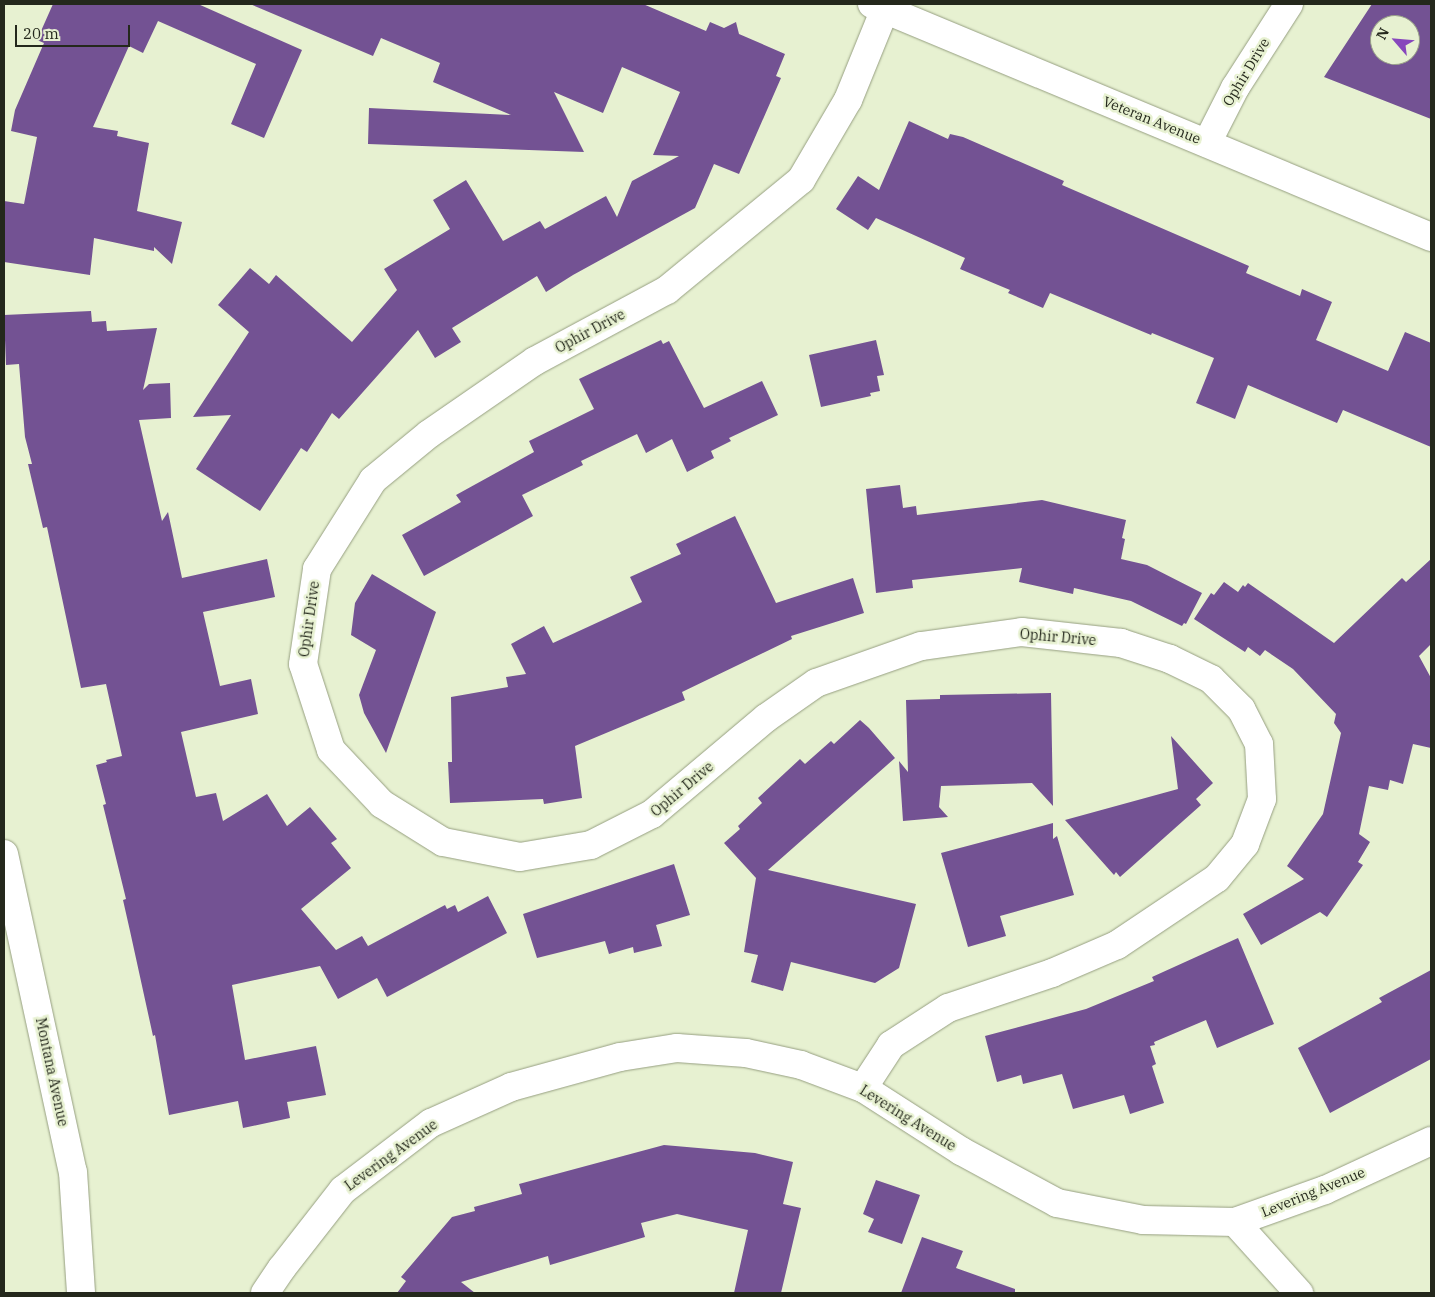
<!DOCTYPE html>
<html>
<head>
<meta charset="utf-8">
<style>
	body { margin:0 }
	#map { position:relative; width:1435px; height:1297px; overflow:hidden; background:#e7f1d1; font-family:"IBM Plex Serif",serif }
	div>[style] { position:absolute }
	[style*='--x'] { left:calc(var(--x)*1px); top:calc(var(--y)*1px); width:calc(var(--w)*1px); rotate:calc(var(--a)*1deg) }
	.building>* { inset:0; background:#735293 }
	.roads { filter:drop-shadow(0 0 1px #969f81) drop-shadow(0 0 1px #969f81) }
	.street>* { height:28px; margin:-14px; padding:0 14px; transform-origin:14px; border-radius:14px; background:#fff }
	.secondary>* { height:28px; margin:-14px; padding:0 14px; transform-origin:14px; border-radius:14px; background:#fff }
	span { translate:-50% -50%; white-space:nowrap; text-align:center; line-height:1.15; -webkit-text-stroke:5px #e7f1d1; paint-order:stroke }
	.street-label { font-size:14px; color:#24281c }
	.frame { position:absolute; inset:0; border:5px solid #24281c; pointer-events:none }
	.north { position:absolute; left:1370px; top:15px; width:50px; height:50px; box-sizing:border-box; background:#e7f1d1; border:1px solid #99a189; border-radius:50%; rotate:297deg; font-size:14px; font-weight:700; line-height:20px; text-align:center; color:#24281c }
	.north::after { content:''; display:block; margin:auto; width:18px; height:22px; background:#8747bc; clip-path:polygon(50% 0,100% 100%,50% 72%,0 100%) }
	.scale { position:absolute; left:15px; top:25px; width:115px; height:22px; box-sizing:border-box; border:2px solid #24281c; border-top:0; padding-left:6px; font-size:15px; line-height:18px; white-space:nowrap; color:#24281c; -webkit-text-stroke:4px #e7f1d1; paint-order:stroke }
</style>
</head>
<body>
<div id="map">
	<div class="building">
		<i style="clip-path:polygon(53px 4px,198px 4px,302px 50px,264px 138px,231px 124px,256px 64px,158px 21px,143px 53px,129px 46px,93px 127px,118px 131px,117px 136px,149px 143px,137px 211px,182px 222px,172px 264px,154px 247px,154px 251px,94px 238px,90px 275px,4px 262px,4px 201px,24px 204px,37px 137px,11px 131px,15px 110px,44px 43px,37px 40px)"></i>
		<i style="clip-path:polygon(250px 4px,643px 4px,706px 31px,710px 22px,724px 28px,736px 22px,739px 34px,785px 54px,776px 76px,781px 78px,739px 174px,714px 164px,695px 208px,573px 275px,546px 292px,537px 276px,452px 328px,461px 342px,435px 358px,418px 330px,339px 419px,332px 413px,307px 452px,301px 448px,260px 511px,196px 469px,231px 415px,193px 417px,249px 332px,218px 305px,250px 268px,269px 284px,276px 275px,352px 342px,397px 290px,384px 269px,450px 229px,433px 200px,466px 180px,503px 241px,540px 221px,545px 229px,606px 196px,617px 217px,632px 181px,679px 156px,653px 155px,680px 92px,622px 67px,603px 113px,554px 92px,584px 152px,368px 144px,369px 108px,511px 115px,433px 82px,440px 63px,381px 38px,373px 56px)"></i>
		<i style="clip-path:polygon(evenodd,1372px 4px,1431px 4px,1431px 119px,1324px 77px,1372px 4px,1380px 25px,1410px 25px,1410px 55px,1380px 55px,1380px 25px)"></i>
		<i style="clip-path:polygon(909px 121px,948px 139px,950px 134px,963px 137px,1064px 181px,1062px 185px,1249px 266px,1246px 273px,1300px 296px,1302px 289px,1332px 302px,1316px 340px,1388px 371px,1405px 332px,1431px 343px,1431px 447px,1343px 410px,1337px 423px,1248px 385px,1235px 419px,1196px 403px,1214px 358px,1152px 333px,1151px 335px,1050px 293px,1043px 308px,1008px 293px,1010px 290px,960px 269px,965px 258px,876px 218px,868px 230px,836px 209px,858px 176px,879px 190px)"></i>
		<i style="clip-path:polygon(91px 311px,92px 322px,106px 321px,107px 331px,157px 328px,143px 390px,149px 384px,170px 383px,171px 418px,139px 420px,162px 521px,168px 512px,182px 578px,267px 559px,275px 597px,203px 612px,220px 686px,251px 679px,258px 714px,181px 732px,196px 797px,216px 793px,223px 821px,267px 794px,287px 826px,310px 807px,337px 839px,331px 843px,351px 868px,301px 909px,336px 950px,362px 936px,368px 946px,445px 905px,447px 909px,455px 905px,458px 912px,488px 896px,507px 933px,387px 997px,377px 978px,338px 999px,320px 966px,232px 985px,245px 1060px,316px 1046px,326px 1095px,287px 1102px,290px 1118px,243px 1128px,238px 1101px,169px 1115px,155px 1035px,153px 1036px,130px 931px,123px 900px,126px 899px,103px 805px,106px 804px,96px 765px,107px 762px,106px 760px,122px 756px,106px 684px,81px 688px,47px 527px,43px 528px,28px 464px,32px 464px,25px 437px,19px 364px,6px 365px,4px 315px)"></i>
		<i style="clip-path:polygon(661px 340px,663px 344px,669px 341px,704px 408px,762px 381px,778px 415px,729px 438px,731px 441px,711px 451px,714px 458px,687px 472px,672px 439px,646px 453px,637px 434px,581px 461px,583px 465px,522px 495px,533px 516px,424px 576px,402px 535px,461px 502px,456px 495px,534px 452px,529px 441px,594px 409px,579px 379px)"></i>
		<i style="clip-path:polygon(876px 340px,884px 375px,877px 376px,880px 391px,870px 393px,871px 396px,821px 407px,809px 355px)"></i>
		<i style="clip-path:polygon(900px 485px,903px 508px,916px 506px,917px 515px,1042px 500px,1126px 520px,1122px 538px,1125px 539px,1121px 559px,1147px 565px,1202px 593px,1186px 624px,1184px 623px,1182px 626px,1131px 601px,1074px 588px,1073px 594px,1019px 582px,1022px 568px,912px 580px,913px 588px,876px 593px,866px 489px)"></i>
		<i style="clip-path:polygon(735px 516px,776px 603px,853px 578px,864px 613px,791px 636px,792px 639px,682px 692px,685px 700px,575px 746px,582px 798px,544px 804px,543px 799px,450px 803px,448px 762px,452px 762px,451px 697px,508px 687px,506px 677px,526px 674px,511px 644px,544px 626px,553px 643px,642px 602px,630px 577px,681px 554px,676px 544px)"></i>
		<i style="clip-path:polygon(1431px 559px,1431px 644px,1419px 656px,1431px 678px,1431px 748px,1413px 744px,1403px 784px,1390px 780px,1388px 790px,1369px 786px,1359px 834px,1370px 842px,1358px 862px,1363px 865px,1327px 917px,1320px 912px,1261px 945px,1243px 914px,1304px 879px,1287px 866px,1323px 814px,1341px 733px,1334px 723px,1336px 714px,1293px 669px,1265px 650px,1260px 656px,1248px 647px,1245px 652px,1194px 619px,1211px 593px,1214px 595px,1224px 582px,1238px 592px,1243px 585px,1245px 587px,1248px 583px,1334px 643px,1402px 578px,1406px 582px)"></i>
		<i style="clip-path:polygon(372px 574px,436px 612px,386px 753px,364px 713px,359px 695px,376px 650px,351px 635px,355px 603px)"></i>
		<i style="clip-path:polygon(1051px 693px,1053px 806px,1032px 783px,941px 786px,939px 807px,948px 817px,903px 821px,899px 761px,908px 772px,906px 700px,940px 699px,940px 695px)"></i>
		<i style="clip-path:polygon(860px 720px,869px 728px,895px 758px,768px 870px,916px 904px,899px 968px,875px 983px,791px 962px,783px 991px,751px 982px,758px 955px,744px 952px,756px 878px,724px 843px,740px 829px,738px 826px,762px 803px,758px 798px,800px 759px,805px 764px,831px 741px,834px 744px)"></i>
		<i style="clip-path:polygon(1171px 736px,1213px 783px,1196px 799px,1201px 805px,1120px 877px,1116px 872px,1114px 875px,1065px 820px,1178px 789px)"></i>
		<i style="clip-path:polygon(1053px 823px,1053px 839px,1057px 836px,1074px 895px,1000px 916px,1006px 936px,968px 947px,941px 853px)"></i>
		<i style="clip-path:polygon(674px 864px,690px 915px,656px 925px,662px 946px,634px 953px,633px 947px,609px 954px,605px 941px,537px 958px,523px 914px)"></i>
		<i style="clip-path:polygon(1238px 938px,1274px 1024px,1217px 1048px,1206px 1020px,1154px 1042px,1155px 1045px,1150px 1046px,1156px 1064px,1152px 1066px,1164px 1103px,1130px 1114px,1124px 1095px,1073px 1109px,1062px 1074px,1023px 1084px,1021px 1075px,997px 1082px,985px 1036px,1086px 1009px,1154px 981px,1152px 977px)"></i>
		<i style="clip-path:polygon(1431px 970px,1431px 1059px,1330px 1113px,1298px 1048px,1382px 1002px,1379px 998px)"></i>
		<i style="clip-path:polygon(664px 1145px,755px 1153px,793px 1162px,783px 1204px,801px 1208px,781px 1293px,734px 1293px,748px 1230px,677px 1214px,641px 1223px,645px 1237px,550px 1265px,548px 1256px,461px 1282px,475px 1293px,397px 1293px,406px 1281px,401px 1277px,452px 1217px,475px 1211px,474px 1207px,522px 1194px,519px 1184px)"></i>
		<i style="clip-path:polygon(876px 1180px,920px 1195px,902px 1244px,868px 1232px,874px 1219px,863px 1214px)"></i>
		<i style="clip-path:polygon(922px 1237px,963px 1251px,956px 1268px,1015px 1289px,1015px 1293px,901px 1293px)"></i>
	</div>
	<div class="roads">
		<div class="street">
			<i style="--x:1207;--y:143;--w:62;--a:-63"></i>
			<i style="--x:1235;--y:88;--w:100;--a:-57.3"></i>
			<i style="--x:863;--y:1088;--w:51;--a:-56.9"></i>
			<i style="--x:891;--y:1045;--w:68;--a:-33"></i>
			<i style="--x:948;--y:1008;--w:110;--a:-18.6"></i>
			<i style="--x:1052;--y:973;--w:71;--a:-23.3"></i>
			<i style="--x:1117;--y:945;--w:120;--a:-33.8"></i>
			<i style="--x:1217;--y:878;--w:44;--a:-50.5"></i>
			<i style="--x:1245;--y:844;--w:48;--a:-69.3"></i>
			<i style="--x:1262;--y:799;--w:55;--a:-93.1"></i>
			<i style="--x:1259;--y:744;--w:39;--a:-117"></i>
			<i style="--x:1241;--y:709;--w:42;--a:-135"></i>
			<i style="--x:1211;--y:679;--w:46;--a:-154"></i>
			<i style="--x:1170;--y:659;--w:52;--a:-161.9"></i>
			<i style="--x:1121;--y:643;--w:100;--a:-173.7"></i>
			<i style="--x:1022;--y:632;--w:102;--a:172.1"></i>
			<i style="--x:921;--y:646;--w:111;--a:160.6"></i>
			<i style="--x:816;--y:683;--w:61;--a:145"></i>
			<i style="--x:766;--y:718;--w:149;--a:139.9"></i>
			<i style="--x:652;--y:814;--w:68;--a:153.1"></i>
			<i style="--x:591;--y:845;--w:72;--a:170.4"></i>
			<i style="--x:520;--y:857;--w:78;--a:-169"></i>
			<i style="--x:443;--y:842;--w:72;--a:-148.1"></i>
			<i style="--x:382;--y:804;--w:74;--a:-133.4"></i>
			<i style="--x:331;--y:750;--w:90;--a:-108"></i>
			<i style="--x:303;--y:664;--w:96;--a:-81.6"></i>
			<i style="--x:317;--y:569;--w:105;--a:-57.8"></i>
			<i style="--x:373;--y:480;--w:72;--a:-39.4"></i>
			<i style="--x:429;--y:434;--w:129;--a:-34.6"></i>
			<i style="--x:535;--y:361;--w:150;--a:-28.3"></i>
			<i style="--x:667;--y:290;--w:173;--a:-39.4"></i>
			<i style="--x:801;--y:180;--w:93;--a:-59.6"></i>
			<i style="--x:848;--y:100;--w:98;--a:-67.9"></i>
			<i style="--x:1235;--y:1222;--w:96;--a:48"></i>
			<i style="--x:265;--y:1293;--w:30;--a:-56"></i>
			<i style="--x:282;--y:1268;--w:99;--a:-52"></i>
			<i style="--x:343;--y:1190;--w:111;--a:-37.3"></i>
			<i style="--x:431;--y:1123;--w:88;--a:-24.2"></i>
			<i style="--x:511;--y:1087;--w:113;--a:-15.4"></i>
			<i style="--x:620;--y:1057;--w:58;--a:-9"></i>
			<i style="--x:677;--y:1048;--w:69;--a:4.1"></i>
			<i style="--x:746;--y:1053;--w:56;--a:12.3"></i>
			<i style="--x:801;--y:1065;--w:66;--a:20.4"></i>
			<i style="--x:863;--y:1088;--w:117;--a:32.7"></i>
			<i style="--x:961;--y:1151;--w:109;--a:28.4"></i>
			<i style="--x:1057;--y:1203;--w:88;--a:11.2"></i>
			<i style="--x:1143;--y:1220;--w:92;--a:1.2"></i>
			<i style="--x:1235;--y:1222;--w:96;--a:-19.6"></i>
			<i style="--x:1325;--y:1190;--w:117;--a:-24.8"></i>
		</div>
		<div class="secondary">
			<i style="--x:872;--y:4;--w:606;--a:22.63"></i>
			<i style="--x:4;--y:854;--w:325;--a:77.8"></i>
			<i style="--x:73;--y:1172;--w:121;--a:86.2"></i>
		</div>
	</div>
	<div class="street-label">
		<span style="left:1246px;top:72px;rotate:-59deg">Ophir Drive</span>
		<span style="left:1152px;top:120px;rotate:22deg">Veteran Avenue</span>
		<span style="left:590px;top:331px;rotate:-28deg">Ophir Drive</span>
		<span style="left:309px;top:619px;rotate:-82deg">Ophir Drive</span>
		<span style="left:1058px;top:637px;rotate:5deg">Ophir Drive</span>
		<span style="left:682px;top:789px;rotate:-40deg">Ophir Drive</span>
		<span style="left:52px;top:1072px;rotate:78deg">Montana Avenue</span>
		<span style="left:908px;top:1118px;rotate:32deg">Levering Avenue</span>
		<span style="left:391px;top:1155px;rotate:-36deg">Levering Avenue</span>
		<span style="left:1313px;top:1192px;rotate:-22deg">Levering Avenue</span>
	</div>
	<div class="frame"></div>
	<div class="north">N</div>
	<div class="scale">20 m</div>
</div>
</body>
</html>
